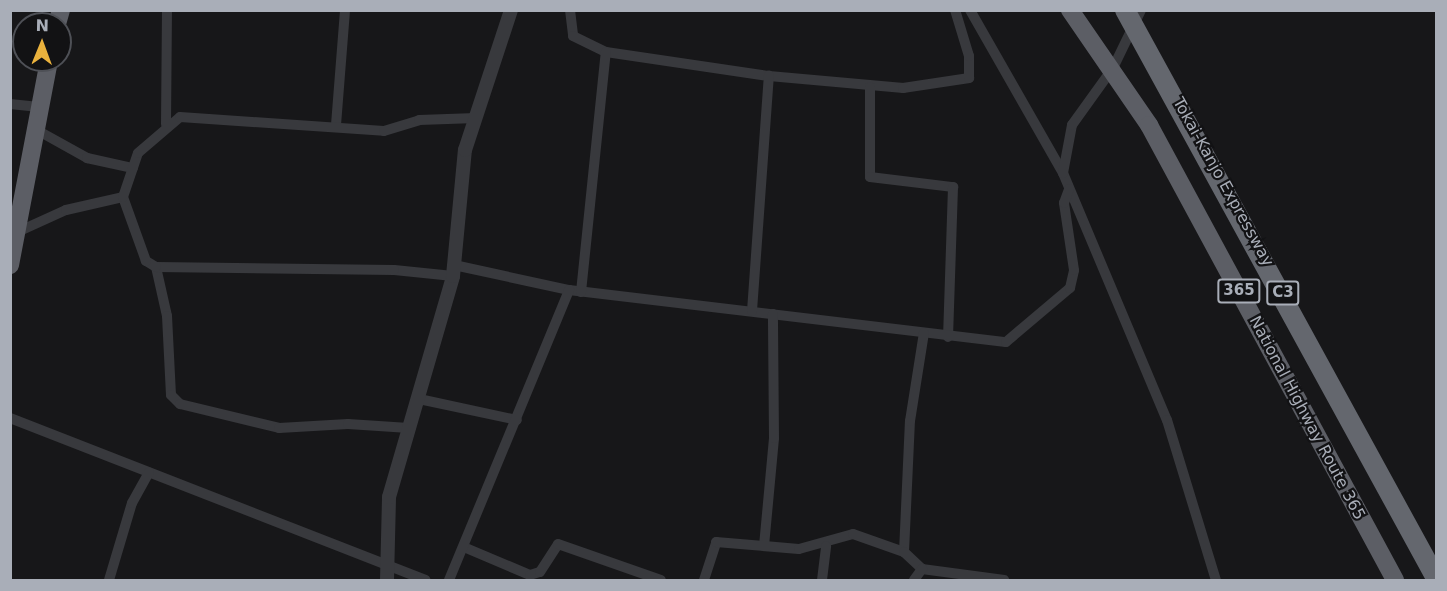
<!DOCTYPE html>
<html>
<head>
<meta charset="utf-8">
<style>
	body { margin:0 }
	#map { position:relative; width:1447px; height:591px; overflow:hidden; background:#171719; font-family:"DejaVu Sans",sans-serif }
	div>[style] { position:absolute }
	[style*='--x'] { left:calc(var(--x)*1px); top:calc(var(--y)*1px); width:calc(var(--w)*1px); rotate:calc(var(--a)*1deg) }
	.minor>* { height:10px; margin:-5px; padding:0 5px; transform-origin:5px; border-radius:5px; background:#38393d }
	.tertiary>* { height:14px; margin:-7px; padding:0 7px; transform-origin:7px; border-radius:7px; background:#38393d }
	.trunk>* { height:18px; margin:-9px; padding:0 9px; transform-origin:9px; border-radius:9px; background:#5c5e65 }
	.motorway-bridge>* { height:20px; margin:-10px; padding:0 10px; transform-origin:10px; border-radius:10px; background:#64676e }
	span { translate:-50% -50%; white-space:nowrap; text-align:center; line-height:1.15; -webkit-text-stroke:4.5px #121214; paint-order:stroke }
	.shield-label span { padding:2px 4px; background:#121214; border:2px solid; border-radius:4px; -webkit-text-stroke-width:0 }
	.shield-label { font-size:15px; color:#a9aeb8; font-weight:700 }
	.street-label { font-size:16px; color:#a9aeb8 }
	.frame { position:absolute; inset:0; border:12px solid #a9aeb8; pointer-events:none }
	.north { position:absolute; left:12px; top:12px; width:60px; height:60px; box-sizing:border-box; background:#121214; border:2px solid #4e5056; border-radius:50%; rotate:1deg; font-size:16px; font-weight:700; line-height:24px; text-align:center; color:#a9aeb8 }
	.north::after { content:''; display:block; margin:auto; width:21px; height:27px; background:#eab23d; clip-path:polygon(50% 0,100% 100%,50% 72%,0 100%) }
</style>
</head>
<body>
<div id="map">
	<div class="minor">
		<i style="--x:570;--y:10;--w:26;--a:83"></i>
		<i style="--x:573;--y:36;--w:37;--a:26"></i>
		<i style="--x:606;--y:52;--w:165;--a:8.4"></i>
		<i style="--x:769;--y:76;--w:135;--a:5.1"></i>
		<i style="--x:903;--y:88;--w:67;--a:-8.6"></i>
		<i style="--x:969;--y:78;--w:22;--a:-90"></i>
		<i style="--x:969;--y:56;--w:48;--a:-106.9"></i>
		<i style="--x:970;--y:10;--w:188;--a:60.3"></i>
		<i style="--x:1063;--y:173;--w:268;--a:67.2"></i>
		<i style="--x:1167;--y:420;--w:167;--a:73"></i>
		<i style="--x:870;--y:87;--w:90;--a:90"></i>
		<i style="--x:870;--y:177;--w:84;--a:6.9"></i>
		<i style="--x:953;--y:187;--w:150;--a:91.9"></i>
		<i style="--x:10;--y:104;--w:29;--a:6"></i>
		<i style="--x:166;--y:124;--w:114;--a:-89.5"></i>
		<i style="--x:336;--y:125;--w:115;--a:-85.5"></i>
		<i style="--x:35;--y:129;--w:60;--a:29.1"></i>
		<i style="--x:87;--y:158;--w:47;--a:12.3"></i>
		<i style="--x:1063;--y:173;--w:49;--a:-79.4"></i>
		<i style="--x:1072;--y:125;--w:70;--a:-54.3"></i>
		<i style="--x:1113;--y:68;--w:64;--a:-64.2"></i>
		<i style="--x:13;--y:234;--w:58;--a:-24.4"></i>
		<i style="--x:66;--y:210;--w:58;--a:-12.8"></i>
		<i style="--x:454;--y:265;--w:118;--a:12.3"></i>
		<i style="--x:569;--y:290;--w:440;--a:6.8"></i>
		<i style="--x:1006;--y:342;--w:84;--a:-40.2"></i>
		<i style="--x:1070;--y:288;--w:18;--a:-77"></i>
		<i style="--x:1074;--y:270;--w:68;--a:-98.5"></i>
		<i style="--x:1064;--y:203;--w:15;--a:-70"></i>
		<i style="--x:156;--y:267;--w:50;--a:77.3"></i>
		<i style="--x:167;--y:316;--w:79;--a:87.1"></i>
		<i style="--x:171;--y:395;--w:13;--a:45"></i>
		<i style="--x:180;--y:404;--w:102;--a:13.6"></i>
		<i style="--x:279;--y:428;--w:69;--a:-3.3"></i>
		<i style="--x:348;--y:424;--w:61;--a:3.8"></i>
		<i style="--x:453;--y:276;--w:59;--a:-174.2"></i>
		<i style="--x:394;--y:270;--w:238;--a:-179.3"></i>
		<i style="--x:156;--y:267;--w:12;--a:-149"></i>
		<i style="--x:146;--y:261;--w:68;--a:-109.8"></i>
		<i style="--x:123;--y:197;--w:46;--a:-71.2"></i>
		<i style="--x:138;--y:153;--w:55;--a:-40.6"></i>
		<i style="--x:180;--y:117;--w:204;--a:3.9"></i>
		<i style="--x:384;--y:131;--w:37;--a:-17"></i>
		<i style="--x:419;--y:120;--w:57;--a:-2"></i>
		<i style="--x:581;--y:292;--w:241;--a:-84.1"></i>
		<i style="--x:752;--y:311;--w:236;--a:-85.9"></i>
		<i style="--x:419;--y:399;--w:100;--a:12.1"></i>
		<i style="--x:10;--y:418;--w:446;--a:21.3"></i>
		<i style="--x:764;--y:546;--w:108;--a:-84.7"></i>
		<i style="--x:774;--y:438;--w:124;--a:-90.5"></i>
		<i style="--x:466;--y:548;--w:69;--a:22.9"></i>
		<i style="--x:530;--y:575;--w:10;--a:-17"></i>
		<i style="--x:540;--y:572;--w:33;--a:-57"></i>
		<i style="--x:558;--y:544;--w:109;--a:19.3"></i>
		<i style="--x:904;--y:552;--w:131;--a:-87.4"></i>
		<i style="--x:910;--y:421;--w:89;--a:-81"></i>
		<i style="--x:109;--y:580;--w:80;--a:-73.4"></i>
		<i style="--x:132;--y:503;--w:35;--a:-61"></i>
		<i style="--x:449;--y:580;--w:314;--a:-67.5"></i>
		<i style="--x:704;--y:580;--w:40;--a:-72"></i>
		<i style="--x:716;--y:542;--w:83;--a:4.8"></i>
		<i style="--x:799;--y:549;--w:56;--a:-15.5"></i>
		<i style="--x:853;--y:534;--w:54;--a:19.4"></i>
		<i style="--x:904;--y:552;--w:25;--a:43"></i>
		<i style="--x:922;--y:569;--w:83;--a:7.6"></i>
		<i style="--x:822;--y:580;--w:34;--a:-83"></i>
		<i style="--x:914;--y:580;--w:14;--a:-54"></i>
	</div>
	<div class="tertiary">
		<i style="--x:387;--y:580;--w:83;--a:-88.6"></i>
		<i style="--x:389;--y:497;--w:230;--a:-73.8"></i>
		<i style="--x:453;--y:276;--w:127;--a:-84.6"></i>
		<i style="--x:465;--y:150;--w:147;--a:-71.8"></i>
	</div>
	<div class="trunk">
		<i style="--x:1070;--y:10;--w:140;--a:55.5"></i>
		<i style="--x:1149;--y:125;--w:517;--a:61.6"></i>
		<i style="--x:57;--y:24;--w:15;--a:-74"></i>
		<i style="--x:10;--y:265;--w:209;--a:-79.2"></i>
	</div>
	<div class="motorway-bridge">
		<i style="--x:1125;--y:10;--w:648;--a:61.3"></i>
	</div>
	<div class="shield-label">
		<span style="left:1239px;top:291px">365</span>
		<span style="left:1283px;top:293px">C3</span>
	</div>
	<div class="street-label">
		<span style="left:1223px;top:182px;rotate:61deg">Tokai-Kanjo Expressway</span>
		<span style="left:1307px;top:418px;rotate:62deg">National Highway Route 365</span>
	</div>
	<div class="frame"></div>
	<div class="north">N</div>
</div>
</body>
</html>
